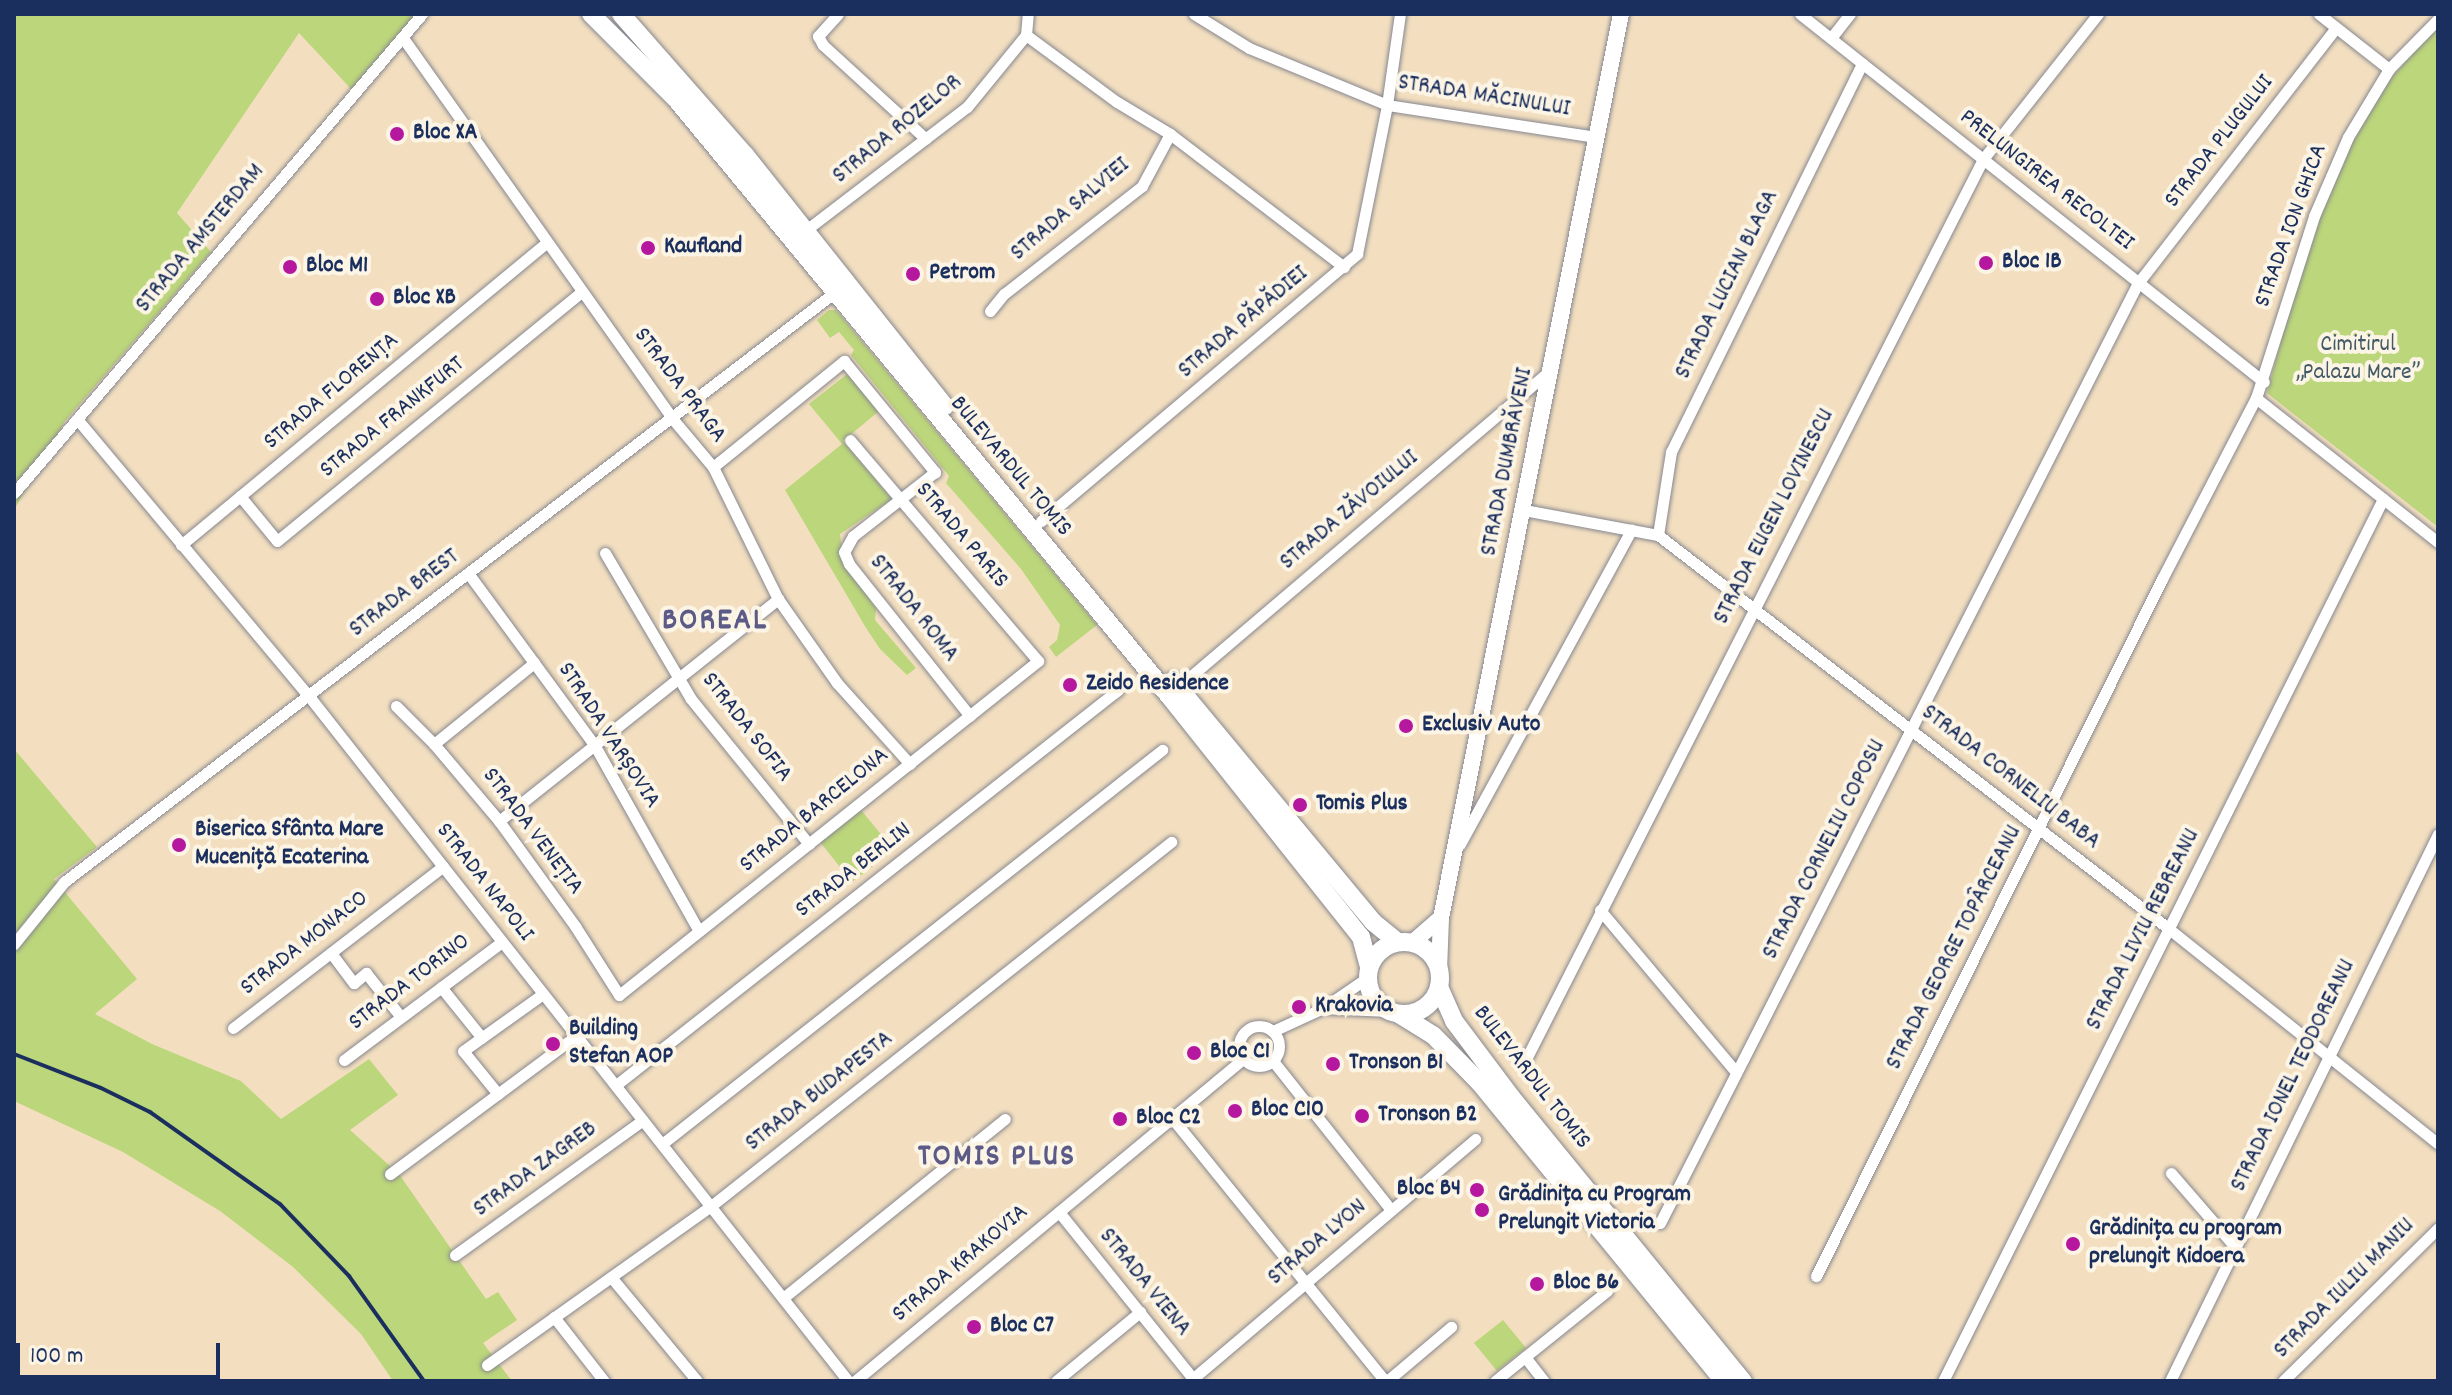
<!DOCTYPE html>
<html>
<head>
<meta charset="utf-8">
<style>
	body { margin:0 }
	#map { position:relative; width:2452px; height:1395px; overflow:hidden; background:#f3dfc0; font-family:Dekko,sans-serif }
	div>[style] { position:absolute }
	[style*='--x'] { left:calc(var(--x)*1px); top:calc(var(--y)*1px); width:calc(var(--w)*1px); rotate:calc(var(--a)*1deg) }
	.green>* { inset:0; background:#bcd67b }
	.roads { filter:drop-shadow(0 0 2px #87878f) drop-shadow(0 0 2px #87878f) }
	.street>* { height:11px; margin:-5.5px; padding:0 5.5px; transform-origin:5.5px; border-radius:5.5px; background:#fff }
	.street>.ring { margin:-5.5px; padding:0; box-sizing:content-box; background:none; border:11px solid #fff; border-radius:50% }
	.secondary>* { height:16px; margin:-8px; padding:0 8px; transform-origin:8px; border-radius:8px; background:#fff }
	.primary>* { height:18px; margin:-9px; padding:0 9px; transform-origin:9px; border-radius:9px; background:#fff }
	.primary>.ring { margin:-9px; padding:0; box-sizing:content-box; background:none; border:18px solid #fff; border-radius:50% }
	.rail>* { height:4px; margin:-2px; padding:0 2px; transform-origin:2px; border-radius:2px; background:#1b2f5e }
	.dots>* { width:22px; height:22px; translate:-50% -50%; box-sizing:border-box; border:4px solid #fcf5e5; border-radius:50% }
	span { translate:-50% -50%; white-space:nowrap; text-align:center; line-height:1.15; -webkit-text-stroke:8px #fcf5e5; paint-order:stroke }
	.street-label { font-size:24px; color:#1b2f5e }
	.poi-label { font-size:24px; color:#1b2f5e; font-weight:700 }
	.left { translate:0 -50%; text-align:left }
	.right { translate:-100% -50%; text-align:right }
	.park-label { font-size:24px; color:#435965 }
	.district-label { font-size:32px; color:#5c5b87; font-weight:700; letter-spacing:2px }
	.frame { position:absolute; inset:0; border:16px solid #1b2f5e; pointer-events:none }
	.scale { position:absolute; left:16px; top:1343px; width:204px; height:36px; box-sizing:border-box; border:4px solid #1b2f5e; border-top:0; padding-left:10px; font-size:24px; line-height:28px; white-space:nowrap; color:#1b2f5e; -webkit-text-stroke:6px #fcf5e5; paint-order:stroke }
</style>
</head>
<body>
<div id="map">
	<div class="green">
		<i style="clip-path:polygon(14px 14px,417px 14px,352px 90px,299px 33px,177px 213px,211px 252px,65px 421px,14px 510px)"></i>
		<i style="clip-path:polygon(2438px 24px,2438px 527px,2267px 393px,2302px 262px,2332px 179px,2381px 90px)"></i>
		<i style="clip-path:polygon(829px 310px,836px 310px,1097px 625px,1056px 657px,1049px 647px,1057px 640px,1060px 625px,1021px 569px,946px 483px,949px 476px,851px 355px,854px 350px,839px 332px,830px 338px,817px 320px)"></i>
		<i style="clip-path:polygon(846px 375px,853px 376px,879px 411px,843px 441px,892px 499px,840px 534px,843px 560px,876px 609px,875px 620px,916px 668px,907px 675px,880px 649px,866px 628px,785px 490px,842px 444px,809px 404px)"></i>
		<i style="clip-path:polygon(14px 749px,97px 847px,54px 879px,137px 979px,95px 1014px,152px 1044px,241px 1081px,281px 1119px,369px 1059px,398px 1095px,350px 1130px,399px 1174px,486px 1299px,498px 1292px,517px 1320px,483px 1343px,512px 1381px,393px 1381px,361px 1334px,293px 1267px,220px 1211px,123px 1152px,14px 1101px)"></i>
		<i style="clip-path:polygon(861px 810px,894px 850px,852px 882px,820px 842px)"></i>
		<i style="clip-path:polygon(1503px 1320px,1526px 1348px,1497px 1371px,1474px 1343px)"></i>
	</div>
	<div class="roads">
		<div class="street">
			<i style="--x:838;--y:14;--w:30;--a:132"></i>
			<i style="--x:818;--y:36;--w:10;--a:61"></i>
			<i style="--x:823;--y:45;--w:139;--a:42.4"></i>
			<i style="--x:1194;--y:14;--w:65;--a:31.7"></i>
			<i style="--x:1249;--y:48;--w:149;--a:22.4"></i>
			<i style="--x:1387;--y:105;--w:211;--a:8.7"></i>
			<i style="--x:1800;--y:14;--w:592;--a:38.42"></i>
			<i style="--x:2319;--y:14;--w:89;--a:38.2"></i>
			<i style="--x:1026;--y:35;--w:113;--a:36.4"></i>
			<i style="--x:1117;--y:102;--w:62;--a:31.1"></i>
			<i style="--x:1170;--y:134;--w:219;--a:37.4"></i>
			<i style="--x:403;--y:38;--w:464;--a:54.7"></i>
			<i style="--x:671;--y:417;--w:65;--a:50"></i>
			<i style="--x:713;--y:467;--w:147;--a:63.8"></i>
			<i style="--x:778;--y:599;--w:103;--a:54.9"></i>
			<i style="--x:837;--y:683;--w:109;--a:48"></i>
			<i style="--x:1831;--y:38;--w:31;--a:-52"></i>
			<i style="--x:806;--y:230;--w:203;--a:-37.4"></i>
			<i style="--x:967;--y:107;--w:93;--a:-50.7"></i>
			<i style="--x:1026;--y:35;--w:21;--a:-85"></i>
			<i style="--x:990;--y:311;--w:22;--a:-51"></i>
			<i style="--x:1004;--y:294;--w:175;--a:-38"></i>
			<i style="--x:1142;--y:186;--w:59;--a:-61.7"></i>
			<i style="--x:2256;--y:398;--w:232;--a:38.4"></i>
			<i style="--x:77;--y:419;--w:360;--a:50.1"></i>
			<i style="--x:308;--y:695;--w:873;--a:51.79"></i>
			<i style="--x:713;--y:467;--w:169;--a:-39"></i>
			<i style="--x:844;--y:361;--w:144;--a:50.7"></i>
			<i style="--x:935;--y:472;--w:104;--a:142"></i>
			<i style="--x:853;--y:536;--w:18;--a:119"></i>
			<i style="--x:844;--y:552;--w:13;--a:67"></i>
			<i style="--x:849;--y:564;--w:194;--a:51.5"></i>
			<i style="--x:14;--y:493;--w:629;--a:-49.58"></i>
			<i style="--x:240;--y:496;--w:58;--a:50.6"></i>
			<i style="--x:277;--y:541;--w:394;--a:-39.3"></i>
			<i style="--x:1524;--y:510;--w:136;--a:10.6"></i>
			<i style="--x:1658;--y:535;--w:645;--a:37.63"></i>
			<i style="--x:2169;--y:929;--w:344;--a:38.6"></i>
			<i style="--x:1041;--y:521;--w:414;--a:-40.2"></i>
			<i style="--x:1357;--y:254;--w:152;--a:-78.6"></i>
			<i style="--x:1387;--y:105;--w:92;--a:-81.9"></i>
			<i style="--x:1658;--y:535;--w:84;--a:-81.1"></i>
			<i style="--x:1671;--y:452;--w:433;--a:-63.8"></i>
			<i style="--x:181;--y:545;--w:475;--a:-39.6"></i>
			<i style="--x:605;--y:553;--w:169;--a:59.5"></i>
			<i style="--x:691;--y:699;--w:187;--a:50.9"></i>
			<i style="--x:468;--y:573;--w:215;--a:53.7"></i>
			<i style="--x:595;--y:746;--w:212;--a:60.7"></i>
			<i style="--x:1178;--y:687;--w:490;--a:-40.4"></i>
			<i style="--x:396;--y:706;--w:54;--a:45"></i>
			<i style="--x:434;--y:744;--w:101;--a:49.8"></i>
			<i style="--x:499;--y:821;--w:130;--a:54.1"></i>
			<i style="--x:575;--y:926;--w:82;--a:57.5"></i>
			<i style="--x:619;--y:995;--w:536;--a:-38.56"></i>
			<i style="--x:1038;--y:661;--w:290;--a:-130.4"></i>
			<i style="--x:434;--y:744;--w:129;--a:-39"></i>
			<i style="--x:499;--y:821;--w:357;--a:-38.5"></i>
			<i style="--x:1460;--y:844;--w:358;--a:-61.4"></i>
			<i style="--x:1600;--y:910;--w:212;--a:50"></i>
			<i style="--x:14;--y:944;--w:80;--a:-51.1"></i>
			<i style="--x:64;--y:882;--w:971;--a:-37.42"></i>
			<i style="--x:331;--y:953;--w:38;--a:53"></i>
			<i style="--x:354;--y:983;--w:16;--a:-40"></i>
			<i style="--x:366;--y:973;--w:56;--a:51.5"></i>
			<i style="--x:441;--y:987;--w:65;--a:51.2"></i>
			<i style="--x:1323;--y:1008;--w:53;--a:-34.3"></i>
			<i class="ring" style="left:1239px;top:1026px;width:29px;height:29px"></i>
			<i style="--x:233;--y:1028;--w:265;--a:-37.6"></i>
			<i style="--x:1273;--y:1031;--w:55;--a:-24.7"></i>
			<i style="--x:1323;--y:1008;--w:66;--a:2.6"></i>
			<i style="--x:344;--y:1060;--w:197;--a:-36.8"></i>
			<i style="--x:1273;--y:1061;--w:190;--a:51.6"></i>
			<i style="--x:1525;--y:1061;--w:1012;--a:-63.08"></i>
			<i style="--x:1983;--y:159;--w:185;--a:-51.6"></i>
			<i style="--x:616;--y:1085;--w:639;--a:-38.2"></i>
			<i style="--x:498;--y:1094;--w:55;--a:-129.1"></i>
			<i style="--x:463;--y:1051;--w:98;--a:-35.5"></i>
			<i style="--x:1172;--y:1118;--w:338;--a:51"></i>
			<i style="--x:662;--y:1144;--w:637;--a:-38.24"></i>
			<i style="--x:2171;--y:1173;--w:98;--a:49.1"></i>
			<i style="--x:390;--y:1174;--w:232;--a:-36.6"></i>
			<i style="--x:1059;--y:1212;--w:217;--a:51.2"></i>
			<i style="--x:1660;--y:1223;--w:1055;--a:-63.05"></i>
			<i style="--x:2138;--y:283;--w:323;--a:-52.2"></i>
			<i style="--x:455;--y:1255;--w:231;--a:-35.7"></i>
			<i style="--x:1816;--y:1276;--w:778;--a:-63.6"></i>
			<i style="--x:2162;--y:579;--w:204;--a:-62.6"></i>
			<i style="--x:2256;--y:398;--w:191;--a:-72.3"></i>
			<i style="--x:2314;--y:216;--w:86;--a:-66.7"></i>
			<i style="--x:2348;--y:137;--w:79;--a:-58.9"></i>
			<i style="--x:2389;--y:69;--w:70;--a:-45.6"></i>
			<i style="--x:611;--y:1277;--w:135;--a:50.4"></i>
			<i style="--x:783;--y:1298;--w:285;--a:-38.9"></i>
			<i style="--x:554;--y:1317;--w:81;--a:52"></i>
			<i style="--x:1525;--y:1357;--w:31;--a:52"></i>
			<i style="--x:487;--y:1365;--w:275;--a:-35.4"></i>
			<i style="--x:711;--y:1206;--w:587;--a:-38.35"></i>
			<i style="--x:855;--y:1381;--w:504;--a:-39.69"></i>
			<i style="--x:1056;--y:1381;--w:109;--a:-39.4"></i>
			<i style="--x:1190;--y:1381;--w:374;--a:-40.3"></i>
			<i style="--x:1387;--y:1381;--w:84;--a:-40.2"></i>
			<i style="--x:1495;--y:1381;--w:144;--a:-38.8"></i>
			<i style="--x:1943;--y:1381;--w:986;--a:-63.49"></i>
			<i style="--x:2170;--y:1381;--w:609;--a:-63.9"></i>
			<i style="--x:2283;--y:1381;--w:218;--a:-44.6"></i>
		</div>
		<div class="secondary">
			<i style="--x:1412;--y:943;--w:38;--a:-41"></i>
			<i style="--x:1439;--y:970;--w:52;--a:-87.8"></i>
			<i style="--x:1441;--y:918;--w:922;--a:-78.74"></i>
		</div>
		<div class="primary">
			<i style="--x:591;--y:14;--w:120;--a:45"></i>
			<i style="--x:676;--y:99;--w:776;--a:50.44"></i>
			<i style="--x:1170;--y:697;--w:307;--a:51.5"></i>
			<i style="--x:1361;--y:937;--w:31;--a:75"></i>
			<i style="--x:621;--y:14;--w:188;--a:48.7"></i>
			<i style="--x:745;--y:155;--w:321;--a:51.5"></i>
			<i style="--x:1173;--y:681;--w:313;--a:50.3"></i>
			<i style="--x:1373;--y:922;--w:32;--a:39"></i>
			<i class="ring" style="left:1368px;top:942px;width:54px;height:54px"></i>
			<i style="--x:1439;--y:987;--w:37;--a:66"></i>
			<i style="--x:1454;--y:1021;--w:95;--a:53.1"></i>
			<i style="--x:1511;--y:1097;--w:367;--a:50.8"></i>
			<i style="--x:1399;--y:1014;--w:40;--a:32"></i>
			<i style="--x:1433;--y:1035;--w:67;--a:45.6"></i>
			<i style="--x:1480;--y:1083;--w:385;--a:50.7"></i>
		</div>
	</div>
	<div class="rail">
		<i style="--x:14;--y:1054;--w:93;--a:21.3"></i>
		<i style="--x:101;--y:1088;--w:55;--a:26.1"></i>
		<i style="--x:150;--y:1112;--w:159;--a:35.3"></i>
		<i style="--x:280;--y:1204;--w:100;--a:46.2"></i>
		<i style="--x:349;--y:1276;--w:129;--a:54.5"></i>
	</div>
	<div class="dots">
		<i style="left:397px;top:134px;background:#b5179e"></i>
		<i style="left:648px;top:248px;background:#b5179e"></i>
		<i style="left:1986px;top:263px;background:#b5179e"></i>
		<i style="left:290px;top:267px;background:#b5179e"></i>
		<i style="left:913px;top:274px;background:#b5179e"></i>
		<i style="left:377px;top:299px;background:#b5179e"></i>
		<i style="left:1070px;top:685px;background:#b5179e"></i>
		<i style="left:1406px;top:726px;background:#b5179e"></i>
		<i style="left:1300px;top:805px;background:#b5179e"></i>
		<i style="left:179px;top:845px;background:#b5179e"></i>
		<i style="left:1299px;top:1007px;background:#b5179e"></i>
		<i style="left:553px;top:1044px;background:#b5179e"></i>
		<i style="left:1194px;top:1053px;background:#b5179e"></i>
		<i style="left:1333px;top:1064px;background:#b5179e"></i>
		<i style="left:1235px;top:1111px;background:#b5179e"></i>
		<i style="left:1362px;top:1116px;background:#b5179e"></i>
		<i style="left:1120px;top:1119px;background:#b5179e"></i>
		<i style="left:1477px;top:1190px;background:#b5179e"></i>
		<i style="left:1482px;top:1210px;background:#b5179e"></i>
		<i style="left:2073px;top:1244px;background:#b5179e"></i>
		<i style="left:1537px;top:1284px;background:#b5179e"></i>
		<i style="left:974px;top:1327px;background:#b5179e"></i>
	</div>
	<div class="street-label">
		<span style="left:1484px;top:97px;rotate:9deg">STRADA MĂCINULUI</span>
		<span style="left:898px;top:130px;rotate:-39deg">STRADA ROZELOR</span>
		<span style="left:2220px;top:142px;rotate:-52deg">STRADA PLUGULUI</span>
		<span style="left:2046px;top:181px;rotate:38deg">PRELUNGIREA RECOLTEI</span>
		<span style="left:1071px;top:210px;rotate:-40deg">STRADA SALVIEI</span>
		<span style="left:2292px;top:226px;rotate:-70deg">STRADA ION GHICA</span>
		<span style="left:201px;top:239px;rotate:-50deg">STRADA AMSTERDAM</span>
		<span style="left:1728px;top:285px;rotate:-64deg">STRADA LUCIAN BLAGA</span>
		<span style="left:1244px;top:323px;rotate:-40deg">STRADA PĂPĂDIEI</span>
		<span style="left:679px;top:386px;rotate:53deg">STRADA PRAGA</span>
		<span style="left:332px;top:392px;rotate:-40deg">STRADA FLORENȚA</span>
		<span style="left:393px;top:418px;rotate:-39deg">STRADA FRANKFURT</span>
		<span style="left:1508px;top:462px;rotate:-79deg">STRADA DUMBRĂVENI</span>
		<span style="left:1010px;top:467px;rotate:50deg">BULEVARDUL TOMIS</span>
		<span style="left:1350px;top:511px;rotate:-40deg">STRADA ZĂVOIULUI</span>
		<span style="left:1775px;top:517px;rotate:-63deg">STRADA EUGEN LOVINESCU</span>
		<span style="left:961px;top:536px;rotate:50deg">STRADA PARIS</span>
		<span style="left:405px;top:594px;rotate:-37deg">STRADA BREST</span>
		<span style="left:913px;top:609px;rotate:52deg">STRADA ROMA</span>
		<span style="left:746px;top:728px;rotate:52deg">STRADA SOFIA</span>
		<span style="left:608px;top:736px;rotate:57deg">STRADA VARȘOVIA</span>
		<span style="left:2010px;top:778px;rotate:38deg">STRADA CORNELIU BABA</span>
		<span style="left:815px;top:811px;rotate:-39deg">STRADA BARCELONA</span>
		<span style="left:532px;top:832px;rotate:53deg">STRADA VENEȚIA</span>
		<span style="left:1825px;top:850px;rotate:-63deg">STRADA CORNELIU COPOSU</span>
		<span style="left:854px;top:871px;rotate:-38deg">STRADA BERLIN</span>
		<span style="left:484px;top:883px;rotate:52deg">STRADA NAPOLI</span>
		<span style="left:2144px;top:930px;rotate:-63deg">STRADA LIVIU REBREANU</span>
		<span style="left:305px;top:944px;rotate:-38deg">STRADA MONACO</span>
		<span style="left:1955px;top:948px;rotate:-63deg">STRADA GEORGE TOPÂRCEANU</span>
		<span style="left:410px;top:983px;rotate:-37deg">STRADA TORINO</span>
		<span style="left:2294px;top:1076px;rotate:-64deg">STRADA IONEL TEODOREANU</span>
		<span style="left:1531px;top:1078px;rotate:52deg">BULEVARDUL TOMIS</span>
		<span style="left:820px;top:1092px;rotate:-38deg">STRADA BUDAPESTA</span>
		<span style="left:536px;top:1170px;rotate:-36deg">STRADA ZAGREB</span>
		<span style="left:1318px;top:1243px;rotate:-40deg">STRADA LYON</span>
		<span style="left:961px;top:1264px;rotate:-40deg">STRADA KRAKOVIA</span>
		<span style="left:1144px;top:1283px;rotate:51deg">STRADA VIENA</span>
		<span style="left:2345px;top:1289px;rotate:-45deg">STRADA IULIU MANIU</span>
	</div>
	<div class="poi-label">
		<span class="left" style="left:413px;top:134px">Bloc XA</span>
		<span class="left" style="left:664px;top:248px">Kaufland</span>
		<span class="left" style="left:2002px;top:263px">Bloc 1B</span>
		<span class="left" style="left:306px;top:267px">Bloc M1</span>
		<span class="left" style="left:929px;top:274px">Petrom</span>
		<span class="left" style="left:393px;top:299px">Bloc XB</span>
		<span class="left" style="left:1086px;top:685px">Zeido Residence</span>
		<span class="left" style="left:1422px;top:726px">Exclusiv Auto</span>
		<span class="left" style="left:1316px;top:805px">Tomis Plus</span>
		<span class="left" style="left:195px;top:845px">Biserica Sfânta Mare<br>Muceniță Ecaterina</span>
		<span class="left" style="left:1315px;top:1007px">Krakovia</span>
		<span class="left" style="left:569px;top:1044px">Building<br>Stefan AOP</span>
		<span class="left" style="left:1210px;top:1053px">Bloc C1</span>
		<span class="left" style="left:1349px;top:1064px">Tronson B1</span>
		<span class="left" style="left:1251px;top:1111px">Bloc C10</span>
		<span class="left" style="left:1378px;top:1116px">Tronson B2</span>
		<span class="left" style="left:1136px;top:1119px">Bloc C2</span>
		<span class="right" style="left:1461px;top:1190px">Bloc B4</span>
		<span class="left" style="left:1498px;top:1210px">Grădinița cu Program<br>Prelungit Victoria</span>
		<span class="left" style="left:2089px;top:1244px">Grădinița cu program<br>prelungit Kidoera</span>
		<span class="left" style="left:1553px;top:1284px">Bloc B6</span>
		<span class="left" style="left:990px;top:1327px">Bloc C7</span>
	</div>
	<div class="park-label">
		<span style="left:2358px;top:360px">Cimitirul<br>„Palazu Mare”</span>
	</div>
	<div class="district-label">
		<span style="left:715px;top:622px">BOREAL</span>
		<span style="left:997px;top:1158px">TOMIS PLUS</span>
	</div>
	<div class="frame"></div>
	<div class="scale">100 m</div>
</div>
</body>
</html>
